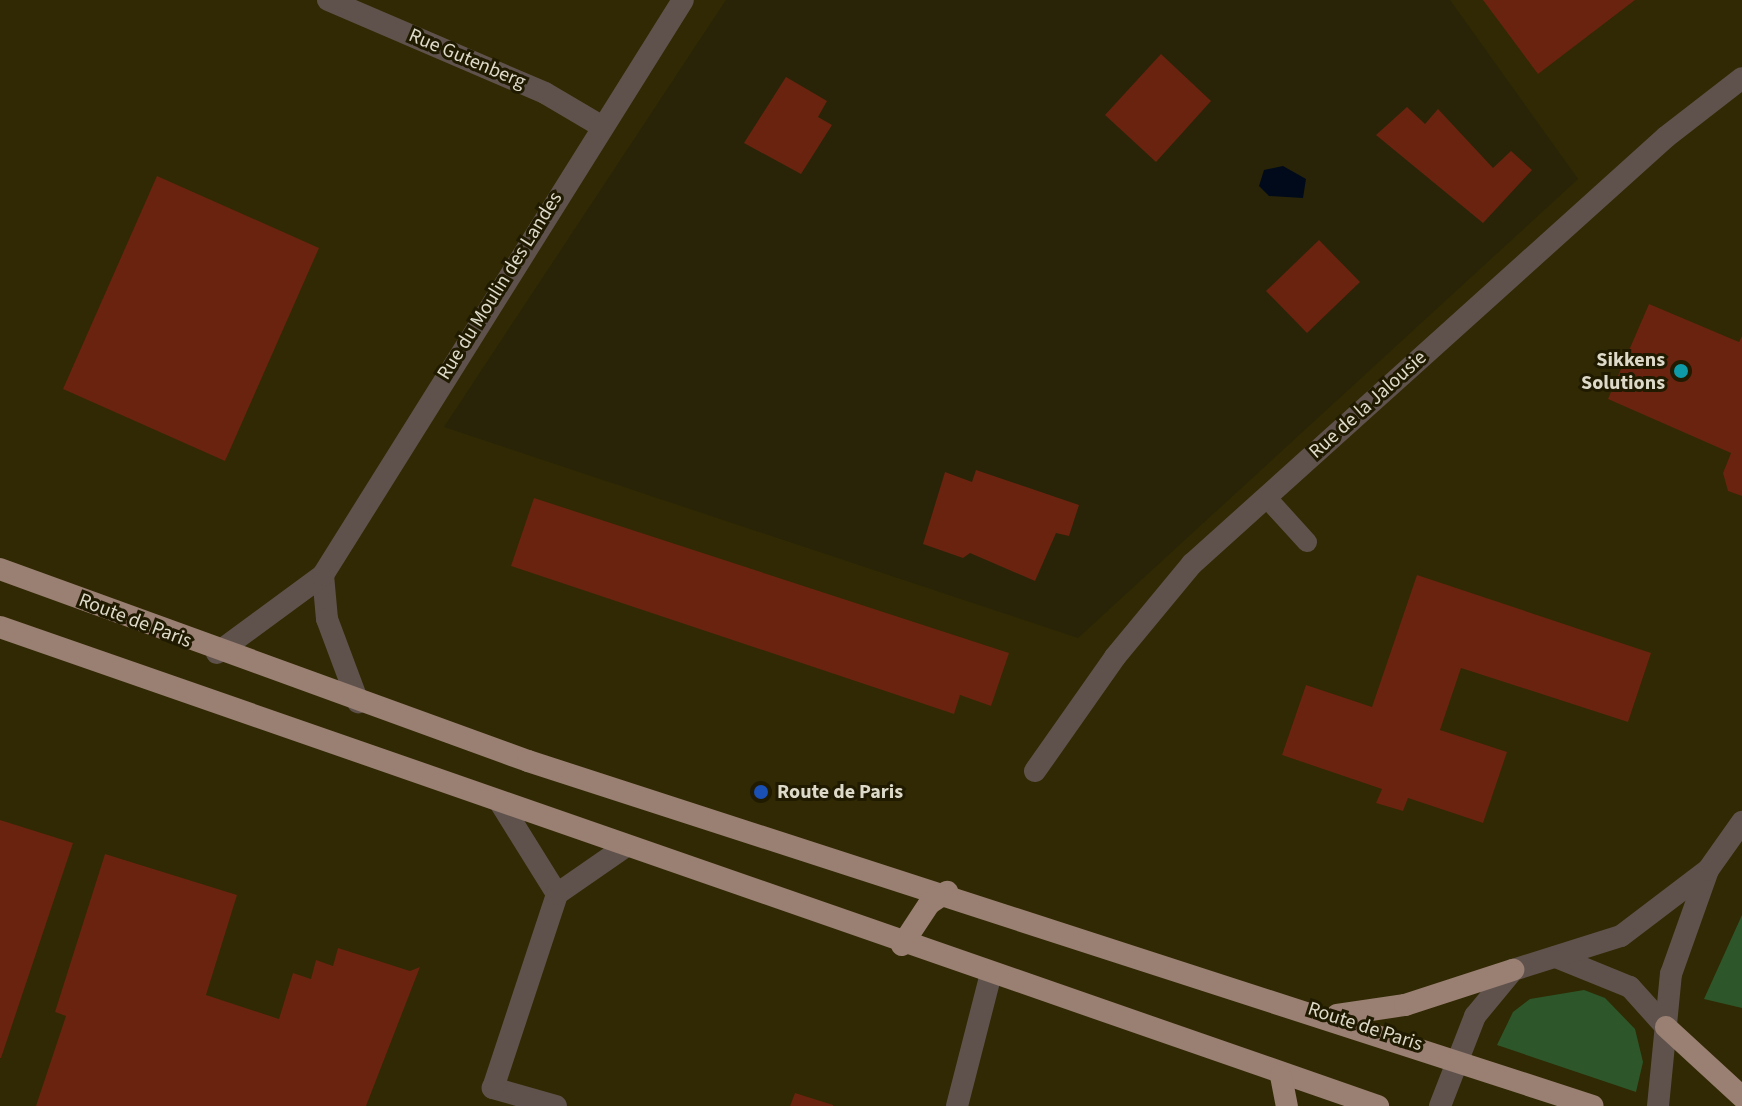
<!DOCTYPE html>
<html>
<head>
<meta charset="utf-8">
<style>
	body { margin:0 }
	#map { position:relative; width:1742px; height:1106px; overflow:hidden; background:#292407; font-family:"Source Sans 3",sans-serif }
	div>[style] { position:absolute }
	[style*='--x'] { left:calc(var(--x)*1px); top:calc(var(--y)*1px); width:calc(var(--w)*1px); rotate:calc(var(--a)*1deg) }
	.built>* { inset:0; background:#302903 }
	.green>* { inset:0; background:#2d572a }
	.water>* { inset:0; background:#000a1a }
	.building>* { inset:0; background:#69230f }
	.service>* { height:20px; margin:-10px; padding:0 10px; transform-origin:10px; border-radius:10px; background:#5f524c }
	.minor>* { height:22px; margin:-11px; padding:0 11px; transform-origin:11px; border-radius:11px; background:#5f524c }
	.tertiary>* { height:22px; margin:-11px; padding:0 11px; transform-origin:11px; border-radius:11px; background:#5f524c }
	.primary>* { height:22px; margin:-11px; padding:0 11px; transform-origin:11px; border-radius:11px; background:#9a7f73 }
	.dots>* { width:22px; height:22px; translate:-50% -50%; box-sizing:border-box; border:4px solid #201a00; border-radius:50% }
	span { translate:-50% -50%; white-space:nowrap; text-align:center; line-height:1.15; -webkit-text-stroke:6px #201a00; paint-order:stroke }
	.street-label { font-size:20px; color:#dddaca }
	.poi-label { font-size:20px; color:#dddaca; font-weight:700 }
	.right { translate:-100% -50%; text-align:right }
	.left { translate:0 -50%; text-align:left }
</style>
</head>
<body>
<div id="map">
	<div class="built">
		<i style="clip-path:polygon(0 0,726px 0,444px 427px,1078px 638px,1578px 179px,1450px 0,1742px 0,1742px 1106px,0 1106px)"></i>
	</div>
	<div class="green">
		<i style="clip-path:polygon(1742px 915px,1742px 1008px,1704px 999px)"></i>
		<i style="clip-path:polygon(1584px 990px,1605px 998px,1635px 1029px,1643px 1062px,1636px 1092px,1497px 1045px,1513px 1012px,1530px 999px)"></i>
	</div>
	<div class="water">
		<i style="clip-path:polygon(1283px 166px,1306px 179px,1303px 198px,1269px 196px,1259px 186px,1264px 170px)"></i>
	</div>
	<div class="building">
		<i style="clip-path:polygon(1483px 0,1635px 0,1538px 74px)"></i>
		<i style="clip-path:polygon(1161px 54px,1211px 101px,1156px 162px,1105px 115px)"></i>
		<i style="clip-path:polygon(786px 77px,827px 101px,818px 117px,832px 125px,801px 174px,744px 143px)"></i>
		<i style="clip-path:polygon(1407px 107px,1425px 124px,1438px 109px,1493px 168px,1511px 151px,1532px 170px,1483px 223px,1376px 135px)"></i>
		<i style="clip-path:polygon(157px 176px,319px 248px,225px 461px,63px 389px)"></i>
		<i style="clip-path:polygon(1319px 240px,1360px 282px,1307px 333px,1266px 291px)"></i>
		<i style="clip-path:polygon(1649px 304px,1739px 342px,1742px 336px,1742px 496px,1728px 491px,1723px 473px,1731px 453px,1608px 399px)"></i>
		<i style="clip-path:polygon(976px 470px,1079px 505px,1069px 536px,1056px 533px,1035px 581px,970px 553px,963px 558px,923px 544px,945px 472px,972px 482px)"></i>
		<i style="clip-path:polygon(534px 498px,1009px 653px,991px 706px,960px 695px,954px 714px,511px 566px)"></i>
		<i style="clip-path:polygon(1417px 575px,1651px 653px,1628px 722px,1461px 668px,1440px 730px,1507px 752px,1483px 823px,1408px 798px,1403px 811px,1376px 803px,1382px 789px,1282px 755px,1306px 685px,1372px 707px)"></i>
		<i style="clip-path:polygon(0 820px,73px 843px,1px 1058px,0 1058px)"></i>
		<i style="clip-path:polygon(105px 854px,237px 895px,206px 995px,279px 1019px,293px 973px,311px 979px,316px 960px,333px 966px,338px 948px,410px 971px,420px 967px,366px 1106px,36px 1106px,66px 1016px,55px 1012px)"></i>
		<i style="clip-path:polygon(795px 1093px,833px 1105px,833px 1106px,790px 1106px)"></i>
	</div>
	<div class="service">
		<i style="--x:1266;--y:497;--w:61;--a:47.7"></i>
	</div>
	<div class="minor">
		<i style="--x:328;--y:0;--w:236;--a:23.2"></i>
		<i style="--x:545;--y:93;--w:65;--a:30.5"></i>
		<i style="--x:323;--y:575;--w:44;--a:84.8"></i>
		<i style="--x:327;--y:619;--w:89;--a:69.5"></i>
		<i style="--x:217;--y:653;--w:132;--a:-36.3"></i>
		<i style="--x:323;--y:575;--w:678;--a:-57.95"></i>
		<i style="--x:1035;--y:771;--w:139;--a:-54.9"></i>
		<i style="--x:1115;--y:657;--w:121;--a:-50.4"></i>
		<i style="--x:1192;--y:564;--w:638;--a:-42.01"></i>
		<i style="--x:1666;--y:137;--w:96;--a:-37.8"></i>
		<i style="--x:501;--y:804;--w:106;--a:58.1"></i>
		<i style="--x:556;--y:1106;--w:66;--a:-164.1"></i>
		<i style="--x:493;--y:1088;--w:204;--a:-71.7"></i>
		<i style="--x:557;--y:894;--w:83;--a:-34.7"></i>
		<i style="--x:957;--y:1106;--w:136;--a:-75.6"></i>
	</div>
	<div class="tertiary">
		<i style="--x:1556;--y:957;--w:80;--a:22.1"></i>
		<i style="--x:1630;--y:987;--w:54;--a:48"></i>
		<i style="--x:1440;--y:1106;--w:97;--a:-68.7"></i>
		<i style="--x:1475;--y:1016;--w:60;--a:-50.4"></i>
		<i style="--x:1513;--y:970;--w:113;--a:-17.5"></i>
		<i style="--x:1621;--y:936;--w:109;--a:-37.2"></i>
		<i style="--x:1658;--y:1106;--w:133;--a:-84.4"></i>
		<i style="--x:1671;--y:974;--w:110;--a:-70.4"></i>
		<i style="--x:1708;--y:870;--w:59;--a:-54.7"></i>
	</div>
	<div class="primary">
		<i style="--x:0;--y:569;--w:562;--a:19.98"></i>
		<i style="--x:528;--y:761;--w:1119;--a:17.95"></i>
		<i style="--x:0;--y:627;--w:1459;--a:19.17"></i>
		<i style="--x:902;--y:945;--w:49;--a:-56.6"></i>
		<i style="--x:929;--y:904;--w:22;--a:-34"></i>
		<i style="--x:1337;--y:1015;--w:69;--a:-8.4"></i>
		<i style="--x:1405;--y:1005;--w:114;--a:-18"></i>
		<i style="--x:1666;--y:1027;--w:103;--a:42.6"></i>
		<i style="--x:1281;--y:1076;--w:31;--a:79"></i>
	</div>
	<div class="dots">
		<i style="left:1681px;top:371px;background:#0f9aa8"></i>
		<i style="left:761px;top:792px;background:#1a4fb4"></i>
	</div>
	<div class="street-label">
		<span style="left:467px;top:59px;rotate:23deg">Rue Gutenberg</span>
		<span style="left:500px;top:286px;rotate:-58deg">Rue du Moulin des Landes</span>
		<span style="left:1368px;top:405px;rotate:-42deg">Rue de la Jalousie</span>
		<span style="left:135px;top:621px;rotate:21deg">Route de Paris</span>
		<span style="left:1365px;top:1027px;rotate:18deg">Route de Paris</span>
	</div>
	<div class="poi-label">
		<span class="right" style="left:1665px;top:372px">Sikkens<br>Solutions</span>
		<span class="left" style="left:777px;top:792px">Route de Paris</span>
	</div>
</div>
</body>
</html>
